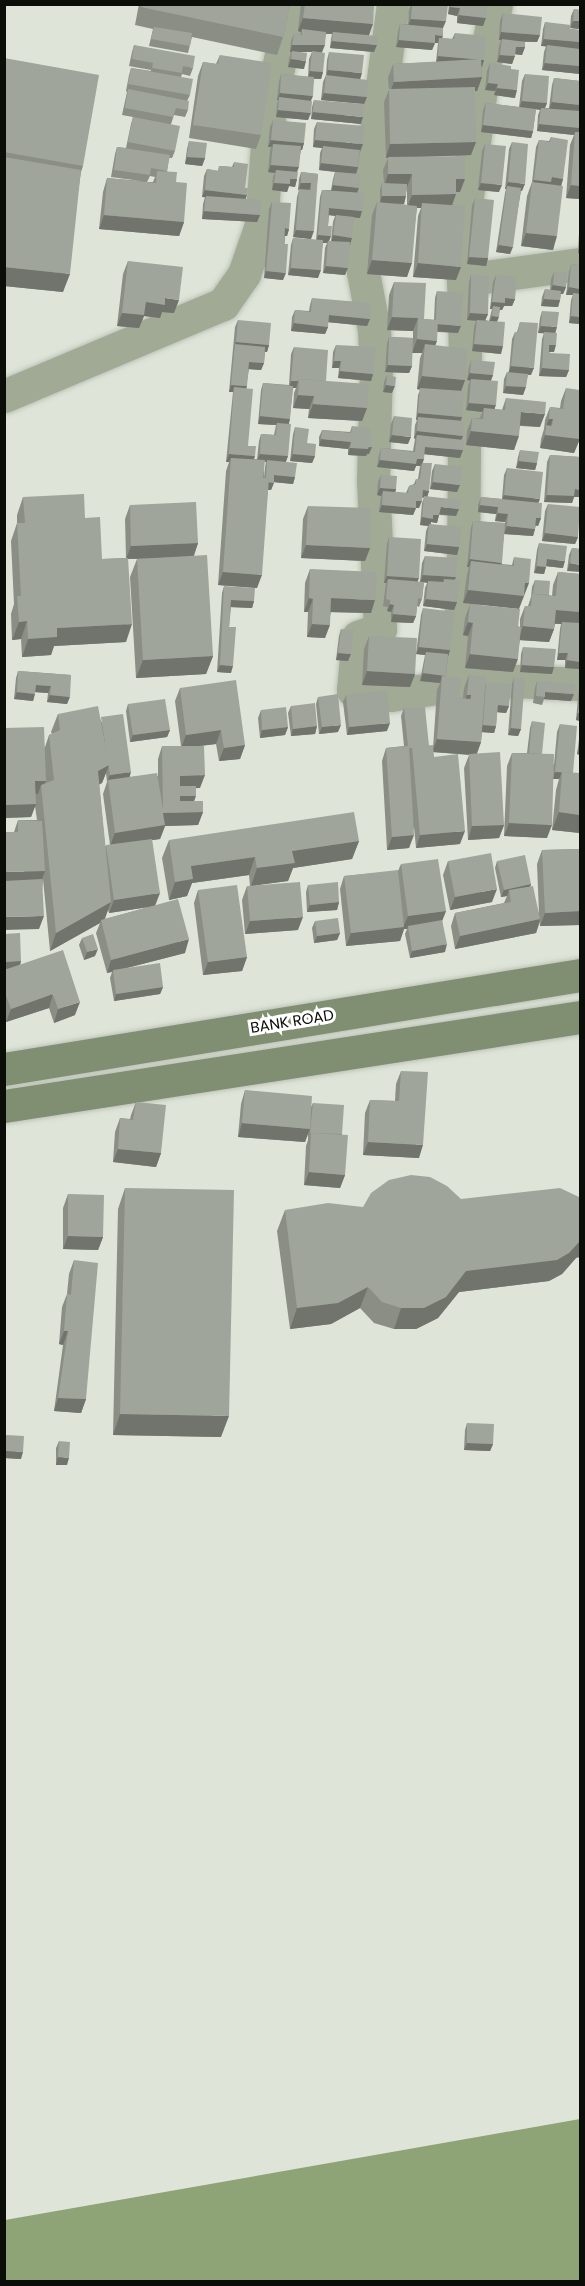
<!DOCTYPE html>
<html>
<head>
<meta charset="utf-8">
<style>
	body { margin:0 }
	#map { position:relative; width:585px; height:2286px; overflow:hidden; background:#dee4d8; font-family:Poppins,sans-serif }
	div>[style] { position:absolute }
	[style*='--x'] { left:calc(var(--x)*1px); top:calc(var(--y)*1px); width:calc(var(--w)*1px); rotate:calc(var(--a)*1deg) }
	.water>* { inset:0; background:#8ea376 }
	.roads { filter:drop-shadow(0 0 2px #bcc2b7) drop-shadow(0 0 2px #bcc2b7) }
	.minor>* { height:33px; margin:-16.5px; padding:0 16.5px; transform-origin:16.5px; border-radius:16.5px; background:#a0aa95 }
	.secondary>* { height:33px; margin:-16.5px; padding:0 16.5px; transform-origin:16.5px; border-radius:16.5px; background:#808e71 }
	.wall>* { inset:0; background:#8a8e85 }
	.shaded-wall>* { inset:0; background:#70746c }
	.building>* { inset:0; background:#a0a59b }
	span { translate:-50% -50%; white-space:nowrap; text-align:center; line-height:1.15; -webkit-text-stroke:6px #fff; paint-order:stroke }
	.street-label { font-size:15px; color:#0b0d09 }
	.frame { position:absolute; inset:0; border:6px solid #0b0d09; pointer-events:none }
</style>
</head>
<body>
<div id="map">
	<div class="water">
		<i style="clip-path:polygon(580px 2119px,580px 2281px,5px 2281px,5px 2220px)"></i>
	</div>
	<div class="roads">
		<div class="minor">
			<i style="--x:393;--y:4;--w:220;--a:97.6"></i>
			<i style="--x:364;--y:222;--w:50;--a:91.1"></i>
			<i style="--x:363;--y:272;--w:59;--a:79.3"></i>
			<i style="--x:374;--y:330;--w:36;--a:87"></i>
			<i style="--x:376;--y:366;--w:115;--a:91.5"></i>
			<i style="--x:373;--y:481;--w:148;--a:87.3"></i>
			<i style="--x:380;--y:629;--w:23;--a:160"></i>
			<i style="--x:358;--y:637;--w:53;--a:95.4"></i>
			<i style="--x:353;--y:690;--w:38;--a:7"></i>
			<i style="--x:391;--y:695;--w:67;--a:-8.6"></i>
			<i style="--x:457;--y:685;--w:58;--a:-3.9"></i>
			<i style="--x:515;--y:681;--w:65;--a:2.6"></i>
			<i style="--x:463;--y:280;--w:118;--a:-7.8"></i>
			<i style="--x:4;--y:396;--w:238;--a:-22.8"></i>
			<i style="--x:223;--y:304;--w:37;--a:-55"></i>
			<i style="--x:244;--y:274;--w:52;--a:-70.9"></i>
			<i style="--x:261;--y:225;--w:120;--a:-85.7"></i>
			<i style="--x:270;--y:105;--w:103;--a:-77.7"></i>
			<i style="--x:457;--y:685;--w:119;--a:-87.1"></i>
			<i style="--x:463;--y:566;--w:210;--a:-89.5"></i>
			<i style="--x:465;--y:356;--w:76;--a:-91.5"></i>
			<i style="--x:463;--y:280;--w:83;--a:-87.2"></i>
			<i style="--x:467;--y:197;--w:133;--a:-82.7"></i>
			<i style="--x:484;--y:65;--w:62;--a:-78.9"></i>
		</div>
		<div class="secondary">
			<i style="--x:4;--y:1069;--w:584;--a:-9.27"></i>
			<i style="--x:4;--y:1106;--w:583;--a:-8.78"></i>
		</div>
	</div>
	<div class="wall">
		<i style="clip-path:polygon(139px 4px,290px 4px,283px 37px,277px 55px,192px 37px,188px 53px,149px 46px,153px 29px,135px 25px)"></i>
		<i style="clip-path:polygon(301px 4px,374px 4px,369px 35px,374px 52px,330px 48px,331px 39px,332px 34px,326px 34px,322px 52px,323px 72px,321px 79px,314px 79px,308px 120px,276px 117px,277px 105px,278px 100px,277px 100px,279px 82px,281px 74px,308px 77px,309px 59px,312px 52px,298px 52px,304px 69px,288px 67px,289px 59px,291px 52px,290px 52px,291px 41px,294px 34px,300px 35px,301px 32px,298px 31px)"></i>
		<i style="clip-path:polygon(evenodd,411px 4px,439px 4px,443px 28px,442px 38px,452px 39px,455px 33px,484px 60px,481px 67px,482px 77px,477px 91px,475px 91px,471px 155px,426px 157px,460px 192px,456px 192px,452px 205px,456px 280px,413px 277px,418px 216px,421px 208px,417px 208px,407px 277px,367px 274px,372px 215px,377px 202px,380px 202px,380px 190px,382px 183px,384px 183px,383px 170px,388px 158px,386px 158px,384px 102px,389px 90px,388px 78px,393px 64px,436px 62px,438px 43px,435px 43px,432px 50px,396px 47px,398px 31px,400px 24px,408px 24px,409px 10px,411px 4px,407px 187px,407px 205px,393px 203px,404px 204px,407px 187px)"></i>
		<i style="clip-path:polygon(449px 4px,487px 4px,483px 26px,457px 23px,457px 16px,448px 14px)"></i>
		<i style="clip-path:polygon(574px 9px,580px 10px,580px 29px,570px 28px,571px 16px)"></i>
		<i style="clip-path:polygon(503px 13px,540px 35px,537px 42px,525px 42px,525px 47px,522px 55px,515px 54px,512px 64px,497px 62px,499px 46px,501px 40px,499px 40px,500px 21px)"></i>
		<i style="clip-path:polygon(545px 22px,570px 29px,580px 30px,580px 74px,542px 70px,544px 52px,546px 46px,541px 46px,543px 29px)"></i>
		<i style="clip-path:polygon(evenodd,134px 45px,193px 68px,190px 76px,182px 74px,181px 77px,190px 95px,187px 101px,188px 110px,185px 117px,174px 115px,171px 124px,175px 151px,172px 158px,169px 158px,167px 171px,176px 182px,184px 222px,179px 236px,99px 229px,103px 192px,107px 178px,141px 181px,111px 177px,115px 154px,117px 147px,126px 148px,131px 124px,133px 117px,122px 115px,127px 92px,126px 91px,129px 75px,131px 68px,151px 71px,151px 70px,129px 66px,132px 52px,134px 45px,150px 176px,155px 177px,153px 182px,147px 182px,150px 176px)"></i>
		<i style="clip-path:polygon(329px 52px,360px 79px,367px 97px,364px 104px,321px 100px,323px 82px,326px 75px,327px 60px)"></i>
		<i style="clip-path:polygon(220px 55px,261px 135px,256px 149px,189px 138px,198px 76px,203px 62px,216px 64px)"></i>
		<i style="clip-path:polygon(4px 58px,83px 166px,81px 172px,63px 292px,4px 286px)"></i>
		<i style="clip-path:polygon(490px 63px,511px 69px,515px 98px,494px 95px,495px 91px,485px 90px,487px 71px)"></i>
		<i style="clip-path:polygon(525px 74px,547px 103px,545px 108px,549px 108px,552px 85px,554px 78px,580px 81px,580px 209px,579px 209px,580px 199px,566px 198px,570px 145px,574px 135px,537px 131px,538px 115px,540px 110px,536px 109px,533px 131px,531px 138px,481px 132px,483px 110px,486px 103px,519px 107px,522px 81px)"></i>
		<i style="clip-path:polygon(314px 100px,361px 124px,311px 119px,312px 107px)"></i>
		<i style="clip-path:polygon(273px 120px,304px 143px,302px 150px,301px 150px,297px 172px,297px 179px,295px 187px,289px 186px,287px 192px,272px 190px,273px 177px,275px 173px,268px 172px,270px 151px,271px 147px,268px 147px,270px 127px)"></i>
		<i style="clip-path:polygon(evenodd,317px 122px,360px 152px,358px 167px,356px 174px,360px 218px,354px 217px,345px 275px,323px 273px,325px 248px,327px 243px,323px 243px,318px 278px,288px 275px,291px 245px,293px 238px,316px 240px,320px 197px,322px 190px,331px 190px,333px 179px,335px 172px,319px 170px,320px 153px,322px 148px,313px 147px,314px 129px,317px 122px,329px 215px,335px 216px,333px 222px,331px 241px,329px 241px,328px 226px,329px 215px)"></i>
		<i style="clip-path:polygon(551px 137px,563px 179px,561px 186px,553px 250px,521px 246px,527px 196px,532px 182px,536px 147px,539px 140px,549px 141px)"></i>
		<i style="clip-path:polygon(189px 141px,205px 158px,202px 166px,185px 164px,187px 149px)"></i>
		<i style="clip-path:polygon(512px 142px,522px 191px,521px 191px,510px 254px,496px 252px,505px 193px,506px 189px,505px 189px,509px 149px)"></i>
		<i style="clip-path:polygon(485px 144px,499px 192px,478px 190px,482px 151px)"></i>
		<i style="clip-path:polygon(234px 162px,245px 188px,246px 199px,260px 215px,257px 222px,202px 219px,203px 204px,205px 197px,202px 197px,204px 176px,207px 169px,218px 171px,219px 166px,232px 167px)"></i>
		<i style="clip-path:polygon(301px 172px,318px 174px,311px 239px,293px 237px,297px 197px,299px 190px,298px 190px,299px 179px)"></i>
		<i style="clip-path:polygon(475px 198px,488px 258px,486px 266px,467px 264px,472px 206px)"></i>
		<i style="clip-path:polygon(272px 202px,289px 229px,287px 236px,285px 236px,283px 280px,264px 278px,269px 209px)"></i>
		<i style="clip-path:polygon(580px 214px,580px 253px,578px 253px)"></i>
		<i style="clip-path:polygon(128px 261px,174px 313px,162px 312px,160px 318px,144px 316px,139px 328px,117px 326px,123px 274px)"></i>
		<i style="clip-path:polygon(571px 264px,580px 265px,580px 324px,569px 323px,571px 300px,573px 295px,566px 295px,569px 272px)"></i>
		<i style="clip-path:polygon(554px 272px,566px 287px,563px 294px,561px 294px,560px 300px,558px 307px,541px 306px,542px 297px,545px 289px,550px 290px,551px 279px)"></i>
		<i style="clip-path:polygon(471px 275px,488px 314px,485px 320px,489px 321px,492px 309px,490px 309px,493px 282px,496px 275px,515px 299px,512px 306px,504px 306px,502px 310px,500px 310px,497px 321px,501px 354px,472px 351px,474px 327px,476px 321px,467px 320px,469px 282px)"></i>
		<i style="clip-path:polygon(394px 282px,424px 319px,434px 320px,435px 298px,437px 291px,458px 333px,437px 332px,435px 345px,465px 380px,461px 391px,461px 421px,463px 436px,461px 439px,460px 458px,424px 454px,422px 463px,429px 491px,427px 496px,456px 516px,439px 515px,437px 523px,431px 522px,431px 524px,459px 547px,457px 555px,424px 551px,426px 531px,428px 526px,420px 525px,422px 503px,424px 498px,422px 497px,419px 508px,416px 508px,413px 515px,379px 512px,381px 496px,377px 495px,378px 482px,381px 475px,396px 489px,395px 492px,406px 493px,409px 486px,414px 484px,416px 479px,418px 479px,420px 466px,416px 466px,414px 471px,377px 467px,379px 455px,381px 448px,413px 451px,415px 439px,414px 438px,415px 425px,417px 420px,416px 420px,418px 395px,420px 390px,417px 389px,420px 358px,422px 353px,412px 353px,412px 366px,409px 373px,385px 372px,387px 344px,389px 337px,413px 338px,413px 331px,387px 330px,389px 295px)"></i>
		<i style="clip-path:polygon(312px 298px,370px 319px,367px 326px,328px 322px,328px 327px,325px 334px,291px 331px,292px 317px,295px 310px,309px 311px,310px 305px)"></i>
		<i style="clip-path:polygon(542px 311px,555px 333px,554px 352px,549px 352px,569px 370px,566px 377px,539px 376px,542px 339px,544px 333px,538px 333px,540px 318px)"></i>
		<i style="clip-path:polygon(evenodd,238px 320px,269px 345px,267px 352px,265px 352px,264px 363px,261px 370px,249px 369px,246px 388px,248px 446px,254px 459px,257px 459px,259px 441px,261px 434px,274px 435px,276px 425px,258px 424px,261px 390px,263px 383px,289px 385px,291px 354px,294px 347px,326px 381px,367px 408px,362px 421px,308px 418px,309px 409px,293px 408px,294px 393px,296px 388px,293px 388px,289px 424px,288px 456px,286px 462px,295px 477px,293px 484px,274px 482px,271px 490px,268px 490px,257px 588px,218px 585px,226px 471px,229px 462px,226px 462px,233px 392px,229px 392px,235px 327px,238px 320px,264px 462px,266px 462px,265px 467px,264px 478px,264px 462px)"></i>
		<i style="clip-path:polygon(520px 322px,531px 375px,528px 375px,523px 395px,503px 393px,504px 379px,507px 372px,509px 372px,512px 339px,515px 332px,517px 332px)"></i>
		<i style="clip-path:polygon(336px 345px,373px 374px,371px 381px,338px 378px,339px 368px,332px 368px,333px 352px)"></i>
		<i style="clip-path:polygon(471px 360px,493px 375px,491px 381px,495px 409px,502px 410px,506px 398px,540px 427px,520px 426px,514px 450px,466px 445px,467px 431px,472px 418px,480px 418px,482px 412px,466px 410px,468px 386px,470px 381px,467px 380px,469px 367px)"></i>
		<i style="clip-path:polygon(387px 375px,392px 393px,383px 392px,384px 382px)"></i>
		<i style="clip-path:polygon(566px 388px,579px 441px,574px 453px,540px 448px,541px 439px,544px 429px,545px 420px,550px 407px,560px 408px,561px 401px)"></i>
		<i style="clip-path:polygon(394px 416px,408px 444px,389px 442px,391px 424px)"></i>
		<i style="clip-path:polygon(352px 426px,369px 454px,367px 454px,366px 456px,348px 455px,348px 449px,319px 446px,319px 437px,322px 430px,350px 432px)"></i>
		<i style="clip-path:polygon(295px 427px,307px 443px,315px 456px,312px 463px,290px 461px,293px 434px)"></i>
		<i style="clip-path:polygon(520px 450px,537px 463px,535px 470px,516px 468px,518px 457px)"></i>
		<i style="clip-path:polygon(550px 455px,580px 457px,580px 494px,579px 497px,574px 497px,572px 503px,544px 502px,547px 462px)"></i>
		<i style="clip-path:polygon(435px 464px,457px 492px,430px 489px,432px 471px)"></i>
		<i style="clip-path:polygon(507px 468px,538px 502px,541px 518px,538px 526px,536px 525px,533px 536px,504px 534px,501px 564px,512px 565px,514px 557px,524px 597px,463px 603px,467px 575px,469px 567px,467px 567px,471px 528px,473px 521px,505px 523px,505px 522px,495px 521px,496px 514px,478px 512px,478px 505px,481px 497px,502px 499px,504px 475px)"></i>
		<i style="clip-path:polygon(23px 497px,85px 518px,102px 559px,126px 558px,125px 519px,130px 505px,198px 543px,194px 556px,213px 656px,206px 674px,136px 678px,130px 577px,137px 559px,128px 559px,126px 642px,54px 646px,51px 655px,22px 657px,21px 639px,12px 640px,11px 614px,14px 604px,11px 541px,17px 523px,17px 515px)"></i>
		<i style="clip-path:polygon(548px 504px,578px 537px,575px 544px,542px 541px,545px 511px)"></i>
		<i style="clip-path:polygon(308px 506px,370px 548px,365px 561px,301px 558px,303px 519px)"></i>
		<i style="clip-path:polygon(389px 537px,418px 582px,420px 582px,422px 563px,425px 556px,455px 580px,457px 602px,454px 610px,423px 606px,425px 588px,427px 583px,424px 582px,422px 599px,419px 607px,417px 606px,416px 616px,413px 623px,391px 622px,391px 612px,387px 611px,388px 607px,383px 606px,386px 583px,384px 583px,387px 544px)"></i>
		<i style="clip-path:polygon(539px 543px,563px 568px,546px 566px,544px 574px,534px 573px,537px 550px)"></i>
		<i style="clip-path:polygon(572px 548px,580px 549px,567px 571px,569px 555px)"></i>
		<i style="clip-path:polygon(310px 569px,371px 613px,331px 612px,325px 638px,307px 637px,308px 612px,304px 612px,305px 583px)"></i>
		<i style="clip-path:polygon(558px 572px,580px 574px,580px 669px,565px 668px,565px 660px,557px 660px,560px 629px,561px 624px,555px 624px,554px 629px,549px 642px,520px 640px,513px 672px,465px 668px,468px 636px,463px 635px,465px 618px,470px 604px,520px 627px,520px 619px,525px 606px,528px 606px,531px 597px,532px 587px,535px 580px,549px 595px,552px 596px,553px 585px)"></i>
		<i style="clip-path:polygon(224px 586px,254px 601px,252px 608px,231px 607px,229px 627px,231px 673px,217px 672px,222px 593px)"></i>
		<i style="clip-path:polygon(423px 608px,450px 650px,448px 656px,446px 677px,459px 698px,463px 698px,464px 688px,469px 675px,486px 684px,509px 706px,506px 713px,497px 712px,496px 726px,494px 733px,482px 732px,481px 742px,477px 754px,504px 825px,499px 838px,468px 840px,464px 768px,469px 755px,433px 752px,434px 757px,460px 844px,416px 848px,414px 827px,409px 848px,387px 850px,382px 761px,386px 748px,404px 746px,401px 716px,404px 708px,429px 746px,433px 748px,437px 690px,440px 683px,420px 681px,425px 655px,416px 654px,421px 615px)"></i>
		<i style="clip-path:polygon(341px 629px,348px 661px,336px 660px,339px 636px)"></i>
		<i style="clip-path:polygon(369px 636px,415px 674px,410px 687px,362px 685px,364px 649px)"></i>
		<i style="clip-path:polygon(523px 647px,552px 674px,520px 672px,521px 654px)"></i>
		<i style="clip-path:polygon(18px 671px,71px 675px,67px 704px,47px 702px,48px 693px,35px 692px,33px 701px,14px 699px,16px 678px)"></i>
		<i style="clip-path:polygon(514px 677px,521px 729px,518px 736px,508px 735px,512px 684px)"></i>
		<i style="clip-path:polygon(537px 681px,571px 701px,544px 699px,542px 705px,533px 703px,535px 688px)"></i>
		<i style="clip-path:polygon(580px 684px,580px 721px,576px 720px,579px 687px)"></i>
		<i style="clip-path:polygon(evenodd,180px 688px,245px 745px,240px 759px,219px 761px,216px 744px,200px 746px,200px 788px,196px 788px,194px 801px,203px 812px,198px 825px,165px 826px,160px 839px,152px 840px,155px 905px,185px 953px,123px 969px,163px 987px,160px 994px,114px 1001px,110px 978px,112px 972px,107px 973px,96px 933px,100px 923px,50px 951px,43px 879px,39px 929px,14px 832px,18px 820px,37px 820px,35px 806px,31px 817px,4px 818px,4px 728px,45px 747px,49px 735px,52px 734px,51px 732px,58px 714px,100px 719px,130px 777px,158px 776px,158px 759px,162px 746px,181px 746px,175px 701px,180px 688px,106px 773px,107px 782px,103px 794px,110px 845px,105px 846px,99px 784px,102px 783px,106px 773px,180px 688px,149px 907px,105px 919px,108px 910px,109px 913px,149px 907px)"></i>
		<i style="clip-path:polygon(346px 695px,387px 731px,347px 735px,343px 702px)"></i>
		<i style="clip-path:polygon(318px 697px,338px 732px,319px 734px,316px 704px)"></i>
		<i style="clip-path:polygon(128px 704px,170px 730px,167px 737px,130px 742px,126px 711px)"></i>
		<i style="clip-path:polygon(291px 706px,317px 726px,315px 734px,291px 736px,288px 713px)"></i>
		<i style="clip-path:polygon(261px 710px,288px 727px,285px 735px,260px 738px,258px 718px)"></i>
		<i style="clip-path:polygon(532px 721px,542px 754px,554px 765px,557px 732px,560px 724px,573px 773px,579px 773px,580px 761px,580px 833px,552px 830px,556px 790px,559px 779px,553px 779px,547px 838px,504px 836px,507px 766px,512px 753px,527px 753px,530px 728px)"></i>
		<i style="clip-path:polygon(580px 732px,580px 755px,577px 754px)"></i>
		<i style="clip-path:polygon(169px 840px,359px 841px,352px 859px,293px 868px,288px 881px,256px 885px,298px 930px,245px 934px,242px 900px,247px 886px,250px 886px,249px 875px,192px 883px,187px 896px,169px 900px,162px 858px)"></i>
		<i style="clip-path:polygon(580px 849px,580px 925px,540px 926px,540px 922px,536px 933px,455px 949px,451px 926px,455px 913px,504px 903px,507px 896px,501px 897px,495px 868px,497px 861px,531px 884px,530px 886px,539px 914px,537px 864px,542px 850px)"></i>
		<i style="clip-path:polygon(448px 861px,492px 902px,450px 910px,443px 875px)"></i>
		<i style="clip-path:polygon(401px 864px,446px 911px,442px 920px,445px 952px,410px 958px,405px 934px,407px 929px,404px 929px,400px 941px,346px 946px,340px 889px,344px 876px,398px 871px)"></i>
		<i style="clip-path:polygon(308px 885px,339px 902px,337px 910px,307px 912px,306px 892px)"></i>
		<i style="clip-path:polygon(198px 890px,247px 957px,242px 971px,203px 975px,194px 903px)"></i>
		<i style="clip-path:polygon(315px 921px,340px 933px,337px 940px,314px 943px,312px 928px)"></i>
		<i style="clip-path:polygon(4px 934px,21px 961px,20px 965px,75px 1015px,54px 1023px,49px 1008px,6px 1022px,4px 1017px,4px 970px,8px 969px,4px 969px)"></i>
		<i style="clip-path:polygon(82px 938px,95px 956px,84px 960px,79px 945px)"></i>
		<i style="clip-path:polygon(401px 1071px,419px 1158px,363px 1155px,365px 1113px,370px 1100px,395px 1101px,396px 1084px)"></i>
		<i style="clip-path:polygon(245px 1090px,311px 1107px,313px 1103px,342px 1134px,345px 1175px,340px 1188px,304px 1185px,306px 1146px,308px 1140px,308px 1132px,305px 1142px,238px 1137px,241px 1104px)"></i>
		<i style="clip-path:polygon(136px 1102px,161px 1153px,156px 1167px,113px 1162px,115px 1132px,120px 1118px,130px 1119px,131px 1115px)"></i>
		<i style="clip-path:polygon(125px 1188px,221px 1437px,113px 1435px,118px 1209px)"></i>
		<i style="clip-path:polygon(68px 1194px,103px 1237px,98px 1250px,63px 1249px,63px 1208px)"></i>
		<i style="clip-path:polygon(461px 1199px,576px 1258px,562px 1274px,549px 1281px,459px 1292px,438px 1318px,416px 1329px,394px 1329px,374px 1323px,360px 1308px,331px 1324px,290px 1329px,277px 1231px,285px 1210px,363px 1207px)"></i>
		<i style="clip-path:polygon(74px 1260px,86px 1399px,81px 1413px,54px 1411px,63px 1345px,59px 1344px,62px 1307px,67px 1294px,69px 1274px)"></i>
		<i style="clip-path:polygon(467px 1423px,493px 1444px,490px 1451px,464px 1450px,465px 1430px)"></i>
		<i style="clip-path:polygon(6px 1435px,21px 1459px,4px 1458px,4px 1440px)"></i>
		<i style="clip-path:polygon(59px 1441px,67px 1465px,56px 1465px,56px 1448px)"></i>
	</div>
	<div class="shaded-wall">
		<i style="clip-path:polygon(450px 7px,460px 8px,457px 16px,448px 14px)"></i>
		<i style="clip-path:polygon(459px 15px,486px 18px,483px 26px,457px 23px)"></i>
		<i style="clip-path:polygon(303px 18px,373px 24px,368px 38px,333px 32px,332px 34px,302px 32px,302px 29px,301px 32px,298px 31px)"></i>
		<i style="clip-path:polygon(411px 19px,446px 21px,443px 28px,408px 26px)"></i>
		<i style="clip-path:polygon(573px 21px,580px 21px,580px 29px,570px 28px)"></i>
		<i style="clip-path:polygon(501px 32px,540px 35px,537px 42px,499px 40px)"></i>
		<i style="clip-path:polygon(435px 35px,443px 36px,440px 43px,439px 38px,438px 43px,433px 43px)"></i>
		<i style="clip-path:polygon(544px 39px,580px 42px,580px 50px,541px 46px)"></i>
		<i style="clip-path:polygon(399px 40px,435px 43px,432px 50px,396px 47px)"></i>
		<i style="clip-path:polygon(332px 41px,377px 45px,374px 52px,330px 48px)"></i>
		<i style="clip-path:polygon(292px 45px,325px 45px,322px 52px,290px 52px)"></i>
		<i style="clip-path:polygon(516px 47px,525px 47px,522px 55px,513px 54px)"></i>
		<i style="clip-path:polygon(500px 55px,515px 56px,512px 64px,497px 62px)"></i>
		<i style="clip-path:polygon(438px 56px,484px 60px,482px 67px,436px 63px)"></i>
		<i style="clip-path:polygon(291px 59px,306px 61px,304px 69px,288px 67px)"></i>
		<i style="clip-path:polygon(545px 63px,580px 66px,580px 74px,542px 70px)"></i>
		<i style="clip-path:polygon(328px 70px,362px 73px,360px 80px,326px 77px)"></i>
		<i style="clip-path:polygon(310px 71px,323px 72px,321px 79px,308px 78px)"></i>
		<i style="clip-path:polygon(482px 77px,477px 91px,389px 95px,394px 82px)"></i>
		<i style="clip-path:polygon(488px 83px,498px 84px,495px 91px,485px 90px)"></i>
		<i style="clip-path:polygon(497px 88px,517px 90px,515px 98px,494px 95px)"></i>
		<i style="clip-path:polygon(280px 93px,313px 96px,310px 103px,279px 97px,278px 100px,277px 100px)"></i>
		<i style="clip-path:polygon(324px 93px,367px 97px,364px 104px,321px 100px)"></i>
		<i style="clip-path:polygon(522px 101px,547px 103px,544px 110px,519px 108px)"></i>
		<i style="clip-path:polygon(552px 102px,580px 105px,580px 113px,549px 109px)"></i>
		<i style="clip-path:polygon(278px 110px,311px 113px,308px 120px,276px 117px)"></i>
		<i style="clip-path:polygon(313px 112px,363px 117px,361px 124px,311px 119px)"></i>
		<i style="clip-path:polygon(539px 124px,580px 128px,580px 135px,575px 132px,574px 135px,537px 131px)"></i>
		<i style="clip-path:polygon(483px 125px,533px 131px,531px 138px,481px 132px)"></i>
		<i style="clip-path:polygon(271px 140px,304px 143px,302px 150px,272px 147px,273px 144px,271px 147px,268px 147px)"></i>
		<i style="clip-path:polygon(315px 140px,363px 144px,360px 152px,313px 147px)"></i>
		<i style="clip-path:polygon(476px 142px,471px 155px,386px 158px,390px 144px)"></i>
		<i style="clip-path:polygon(187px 157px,205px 158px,202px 166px,185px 164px)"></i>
		<i style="clip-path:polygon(321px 163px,358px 167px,356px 174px,319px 170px)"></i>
		<i style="clip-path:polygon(271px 165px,299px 167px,296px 174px,276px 170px,275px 173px,268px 172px)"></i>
		<i style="clip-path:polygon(388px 174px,412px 174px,407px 187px,384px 187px)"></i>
		<i style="clip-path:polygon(552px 177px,563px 179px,561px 186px,532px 187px,534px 180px)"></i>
		<i style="clip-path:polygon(290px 179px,297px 179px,295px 187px,289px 186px,287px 192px,272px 190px,274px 183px)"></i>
		<i style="clip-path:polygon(456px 179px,465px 179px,460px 192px,451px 192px)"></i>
		<i style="clip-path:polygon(508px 182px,525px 184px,522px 191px,507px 189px,507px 186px,506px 189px,505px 189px)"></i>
		<i style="clip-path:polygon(301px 183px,311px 183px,309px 191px,298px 190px)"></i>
		<i style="clip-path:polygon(481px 183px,502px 185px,499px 192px,478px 190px)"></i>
		<i style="clip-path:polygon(333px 185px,359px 188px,356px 195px,331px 192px)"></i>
		<i style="clip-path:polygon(571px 185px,580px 186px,580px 199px,566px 198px)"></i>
		<i style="clip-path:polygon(205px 190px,247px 195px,244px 202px,202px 197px)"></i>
		<i style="clip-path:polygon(456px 194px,451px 208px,422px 203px,421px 208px,407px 208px,412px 195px)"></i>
		<i style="clip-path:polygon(382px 196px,406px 196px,404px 204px,380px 203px)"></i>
		<i style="clip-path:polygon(329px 208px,362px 211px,360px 218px,327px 215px)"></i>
		<i style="clip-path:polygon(204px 211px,260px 215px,257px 222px,202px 219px)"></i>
		<i style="clip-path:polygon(104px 215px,184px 222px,179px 236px,99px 229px)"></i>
		<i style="clip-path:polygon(285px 228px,289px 229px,287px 236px,283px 236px)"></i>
		<i style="clip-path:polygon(296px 230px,314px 231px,311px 239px,293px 237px)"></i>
		<i style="clip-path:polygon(526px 233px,557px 236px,553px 250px,521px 246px)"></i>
		<i style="clip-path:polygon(318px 235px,331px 236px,328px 244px,328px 241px,327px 243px,316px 243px)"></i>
		<i style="clip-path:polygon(333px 235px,352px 238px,350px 245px,331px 243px)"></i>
		<i style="clip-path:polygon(499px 245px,513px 247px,510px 254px,496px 252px)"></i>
		<i style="clip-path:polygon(580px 245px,580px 253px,578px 253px)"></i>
		<i style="clip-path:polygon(469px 257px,488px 258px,486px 266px,467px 264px)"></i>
		<i style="clip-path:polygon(372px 260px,412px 263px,407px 277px,367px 274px)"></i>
		<i style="clip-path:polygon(418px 263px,461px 267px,456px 280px,413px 277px)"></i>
		<i style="clip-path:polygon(326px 266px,348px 268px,345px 275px,323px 273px)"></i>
		<i style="clip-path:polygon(4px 267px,70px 274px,63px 292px,4px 286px)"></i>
		<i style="clip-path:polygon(291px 268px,321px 270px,318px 278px,288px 275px)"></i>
		<i style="clip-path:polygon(266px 271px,286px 273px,283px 280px,264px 278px)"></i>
		<i style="clip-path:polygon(553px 285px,566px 287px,563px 294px,550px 292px)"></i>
		<i style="clip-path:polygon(569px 287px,580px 289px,580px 294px,573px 293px,573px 295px,566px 295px)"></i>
		<i style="clip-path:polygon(165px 298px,179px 300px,174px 313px,162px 312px,160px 318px,144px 316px,139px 328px,117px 326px,122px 313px,146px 302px)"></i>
		<i style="clip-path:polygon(505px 298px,515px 299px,512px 306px,504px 306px,502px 310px,493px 309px,493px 306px,492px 309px,490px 309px,492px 302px)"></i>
		<i style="clip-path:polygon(544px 299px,560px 300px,558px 307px,541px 306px)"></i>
		<i style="clip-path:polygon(470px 313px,488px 314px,485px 321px,467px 320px)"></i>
		<i style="clip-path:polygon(329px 315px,370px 319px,367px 326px,326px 322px)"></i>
		<i style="clip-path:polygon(492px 316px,499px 317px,496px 324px,489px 323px)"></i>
		<i style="clip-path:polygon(571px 316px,580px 317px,580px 324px,569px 323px)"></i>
		<i style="clip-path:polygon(392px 317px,418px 318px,413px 331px,387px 330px)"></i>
		<i style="clip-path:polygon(294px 323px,328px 327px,325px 334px,291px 331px)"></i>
		<i style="clip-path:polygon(435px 324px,461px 326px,458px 333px,433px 331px)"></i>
		<i style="clip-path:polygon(541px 326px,557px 327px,555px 334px,538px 333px)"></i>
		<i style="clip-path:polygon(417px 339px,437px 341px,432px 354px,425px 344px,422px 353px,412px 353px)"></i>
		<i style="clip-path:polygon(236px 342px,269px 345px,267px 352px,235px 349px,235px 344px,233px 349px)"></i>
		<i style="clip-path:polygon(474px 344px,503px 346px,501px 354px,472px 351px)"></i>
		<i style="clip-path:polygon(549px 345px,556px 345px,554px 352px,547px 352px)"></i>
		<i style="clip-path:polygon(334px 361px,341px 361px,339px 368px,332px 368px)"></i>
		<i style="clip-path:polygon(249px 362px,264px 363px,261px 370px,247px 369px)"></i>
		<i style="clip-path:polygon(388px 365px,412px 366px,409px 373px,385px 372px)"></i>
		<i style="clip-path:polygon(511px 366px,534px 368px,531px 375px,508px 373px)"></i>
		<i style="clip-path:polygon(542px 368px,569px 370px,566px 377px,539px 376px)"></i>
		<i style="clip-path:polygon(340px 371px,373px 374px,371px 381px,338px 378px)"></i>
		<i style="clip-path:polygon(470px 373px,493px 375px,490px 382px,467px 380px)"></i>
		<i style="clip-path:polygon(422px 376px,465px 380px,460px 394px,417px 389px)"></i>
		<i style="clip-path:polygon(291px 381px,298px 381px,296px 388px,289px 388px)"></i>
		<i style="clip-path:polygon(231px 385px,247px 386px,245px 393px,234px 387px,233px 392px,229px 392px)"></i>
		<i style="clip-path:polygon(386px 385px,395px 386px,392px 393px,383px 392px)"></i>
		<i style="clip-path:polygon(506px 386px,526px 387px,523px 395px,503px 393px)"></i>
		<i style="clip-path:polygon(298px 395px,314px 396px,309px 409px,293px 408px)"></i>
		<i style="clip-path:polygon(469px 403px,496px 405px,493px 412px,484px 408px,482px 412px,466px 410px)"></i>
		<i style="clip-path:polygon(313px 404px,367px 408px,362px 421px,308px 418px)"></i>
		<i style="clip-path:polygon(521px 412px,545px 414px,540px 427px,517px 425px)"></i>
		<i style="clip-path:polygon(418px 413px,462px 417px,460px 424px,418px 417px,417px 420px,416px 420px)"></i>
		<i style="clip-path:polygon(260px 416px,290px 419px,288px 426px,277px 423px,276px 425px,258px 424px)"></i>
		<i style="clip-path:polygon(549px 419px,553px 419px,548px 433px,545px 429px)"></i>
		<i style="clip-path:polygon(580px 429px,580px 441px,579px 441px,574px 453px,540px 448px,545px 435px)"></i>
		<i style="clip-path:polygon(417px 431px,463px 436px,460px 443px,417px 435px,415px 439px,414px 438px)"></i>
		<i style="clip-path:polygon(471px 431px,519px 436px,514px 450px,466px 445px)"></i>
		<i style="clip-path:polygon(392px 435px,411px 437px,408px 444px,389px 442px)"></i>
		<i style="clip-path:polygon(321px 439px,351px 442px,348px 449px,319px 446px)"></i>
		<i style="clip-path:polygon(372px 447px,369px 454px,367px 454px,366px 456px,348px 455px,350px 448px)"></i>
		<i style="clip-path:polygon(425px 447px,463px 450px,460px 458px,422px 454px)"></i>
		<i style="clip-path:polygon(229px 454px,255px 456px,253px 463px,231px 458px,229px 462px,226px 462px)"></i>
		<i style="clip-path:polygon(260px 454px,288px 456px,285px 463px,257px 461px)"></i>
		<i style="clip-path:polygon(293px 454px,315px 456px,312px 463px,290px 461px)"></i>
		<i style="clip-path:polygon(417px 459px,424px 459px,422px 465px,422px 463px,420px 466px,416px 466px,414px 471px,377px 467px,380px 460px)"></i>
		<i style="clip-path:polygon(519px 461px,537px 463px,535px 470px,516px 468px)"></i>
		<i style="clip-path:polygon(274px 475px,295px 477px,293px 484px,272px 482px)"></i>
		<i style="clip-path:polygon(265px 482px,274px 483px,271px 490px,263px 489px)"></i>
		<i style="clip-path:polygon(433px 482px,460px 485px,457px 492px,430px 489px)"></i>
		<i style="clip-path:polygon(380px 488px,396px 489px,394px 497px,383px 491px,381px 496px,377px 495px)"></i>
		<i style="clip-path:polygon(575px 489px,580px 490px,580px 494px,579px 497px,574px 497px,572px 503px,544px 502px,547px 495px)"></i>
		<i style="clip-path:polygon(423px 490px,429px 491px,427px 498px,420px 497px)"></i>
		<i style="clip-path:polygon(504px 495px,540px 499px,537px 506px,501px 502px)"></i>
		<i style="clip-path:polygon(416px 501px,422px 501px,419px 508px,414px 508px)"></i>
		<i style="clip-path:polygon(382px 505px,416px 508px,413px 515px,379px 512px)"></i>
		<i style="clip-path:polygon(480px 505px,498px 507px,496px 514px,478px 512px)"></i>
		<i style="clip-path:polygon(441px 507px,459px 509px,456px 516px,438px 514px)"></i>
		<i style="clip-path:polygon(498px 513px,508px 514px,505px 522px,495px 521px)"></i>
		<i style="clip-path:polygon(433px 515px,439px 515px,437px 523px,431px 522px,430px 526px,420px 525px,422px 517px)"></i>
		<i style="clip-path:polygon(536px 518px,541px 518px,538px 526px,534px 525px)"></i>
		<i style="clip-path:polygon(507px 526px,535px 529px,533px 536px,504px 534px)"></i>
		<i style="clip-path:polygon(545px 533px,578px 537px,575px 544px,542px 541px)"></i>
		<i style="clip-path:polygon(198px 543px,193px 557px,126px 559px,131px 546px)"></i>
		<i style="clip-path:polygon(427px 544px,459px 547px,457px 555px,424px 551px)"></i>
		<i style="clip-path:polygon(306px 545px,370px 548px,365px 561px,301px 558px)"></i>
		<i style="clip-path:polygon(470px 559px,502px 563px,499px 570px,471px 561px,469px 567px,467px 567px)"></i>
		<i style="clip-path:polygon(547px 559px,565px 561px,563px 568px,544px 566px)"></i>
		<i style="clip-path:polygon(570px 563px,580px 565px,580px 572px,567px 571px)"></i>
		<i style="clip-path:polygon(537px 566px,546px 567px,544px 574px,534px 573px)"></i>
		<i style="clip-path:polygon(223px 572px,262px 575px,257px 588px,218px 585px)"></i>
		<i style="clip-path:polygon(423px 575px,456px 577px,453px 584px,444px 579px,442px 584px,420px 582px)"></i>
		<i style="clip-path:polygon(387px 576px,419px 578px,416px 585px,388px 579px,386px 583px,384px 583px)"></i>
		<i style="clip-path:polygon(525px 583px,529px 583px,519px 609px,463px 603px,468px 590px)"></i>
		<i style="clip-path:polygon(309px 598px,313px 599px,308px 612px,304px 612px)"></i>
		<i style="clip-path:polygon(331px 598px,375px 600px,371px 613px,326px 612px)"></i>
		<i style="clip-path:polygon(426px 599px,457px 602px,454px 610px,423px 606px)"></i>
		<i style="clip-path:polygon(231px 600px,254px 601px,252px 608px,229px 607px)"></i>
		<i style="clip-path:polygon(390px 604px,394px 605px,391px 612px,387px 611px)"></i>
		<i style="clip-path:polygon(556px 610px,580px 612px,580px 626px,551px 623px)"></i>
		<i style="clip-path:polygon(393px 614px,416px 616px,413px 623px,391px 622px)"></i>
		<i style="clip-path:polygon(27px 621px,21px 639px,12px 640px,19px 622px)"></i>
		<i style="clip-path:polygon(468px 622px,473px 623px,468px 636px,463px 635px)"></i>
		<i style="clip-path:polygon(132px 624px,126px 642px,54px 646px,51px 655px,22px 657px,28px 639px,57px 628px)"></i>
		<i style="clip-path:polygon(312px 624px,330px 625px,325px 638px,307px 637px)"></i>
		<i style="clip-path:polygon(523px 626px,554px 629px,549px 642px,518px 640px)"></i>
		<i style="clip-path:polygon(419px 647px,450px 650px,448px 657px,426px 652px,425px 655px,416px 654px)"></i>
		<i style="clip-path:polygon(338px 653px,351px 654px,348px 661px,336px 660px)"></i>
		<i style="clip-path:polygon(559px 653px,568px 653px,565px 660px,557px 660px)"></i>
		<i style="clip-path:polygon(470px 654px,518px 659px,513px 672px,465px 668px)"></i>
		<i style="clip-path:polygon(213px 656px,206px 674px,136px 678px,143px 660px)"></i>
		<i style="clip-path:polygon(567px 660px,580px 662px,580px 669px,565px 668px)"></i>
		<i style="clip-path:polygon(220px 665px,233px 666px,231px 673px,217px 672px)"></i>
		<i style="clip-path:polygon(522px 665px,554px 667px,552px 674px,520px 672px)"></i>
		<i style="clip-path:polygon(367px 671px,415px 674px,410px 687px,362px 685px)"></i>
		<i style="clip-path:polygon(423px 673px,446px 676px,442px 676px,440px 683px,420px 681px)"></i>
		<i style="clip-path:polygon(36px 685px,51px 686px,48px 693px,33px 692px)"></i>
		<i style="clip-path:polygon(17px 692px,35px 694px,33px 701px,14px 699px)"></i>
		<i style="clip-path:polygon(545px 692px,574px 694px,571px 701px,544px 699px)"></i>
		<i style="clip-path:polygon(50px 695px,70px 697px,67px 704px,47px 702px)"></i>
		<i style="clip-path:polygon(467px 695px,471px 695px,466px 708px,462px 708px)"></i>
		<i style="clip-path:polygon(498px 705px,509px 706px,506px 713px,495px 712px)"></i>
		<i style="clip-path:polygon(578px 713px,580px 713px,580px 721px,576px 720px)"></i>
		<i style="clip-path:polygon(390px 723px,387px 731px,347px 735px,349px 727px)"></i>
		<i style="clip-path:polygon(341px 725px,338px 732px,319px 734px,322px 727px)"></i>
		<i style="clip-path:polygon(483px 725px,496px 726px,494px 733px,480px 732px)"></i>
		<i style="clip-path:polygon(317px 726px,315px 734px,291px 736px,293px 729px)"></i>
		<i style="clip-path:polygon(288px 727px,285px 735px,260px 738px,262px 730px)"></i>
		<i style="clip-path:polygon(511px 728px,521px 729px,518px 736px,508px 735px)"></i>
		<i style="clip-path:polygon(170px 730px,167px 737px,130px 742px,133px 735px)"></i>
		<i style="clip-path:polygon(221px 730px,216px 744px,181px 748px,186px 735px)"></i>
		<i style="clip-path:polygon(437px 739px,481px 742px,476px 755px,432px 752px)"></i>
		<i style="clip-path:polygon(245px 745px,240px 759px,219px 761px,224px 748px)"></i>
		<i style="clip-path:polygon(579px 747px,580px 747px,580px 755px,577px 754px)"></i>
		<i style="clip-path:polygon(109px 765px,102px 783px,91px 789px,98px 771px)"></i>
		<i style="clip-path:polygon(131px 772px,129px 779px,108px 780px,110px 775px)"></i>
		<i style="clip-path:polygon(555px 772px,562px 772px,559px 779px,553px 779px)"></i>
		<i style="clip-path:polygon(205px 775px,200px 788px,175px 789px,180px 776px)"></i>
		<i style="clip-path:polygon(35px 781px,46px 781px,42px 791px,41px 785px,38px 794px,30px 794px)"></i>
		<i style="clip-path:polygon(180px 796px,196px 796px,191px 809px,175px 809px)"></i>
		<i style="clip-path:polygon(36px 804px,31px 817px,4px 818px,4px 805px)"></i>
		<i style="clip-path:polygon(203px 812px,198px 825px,165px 826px,160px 839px,110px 846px,115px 833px,163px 813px)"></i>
		<i style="clip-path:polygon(559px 812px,580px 815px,580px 833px,552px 830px)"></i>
		<i style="clip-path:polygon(509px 823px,552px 825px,547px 838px,504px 836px)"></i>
		<i style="clip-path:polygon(504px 825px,499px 838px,468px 840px,472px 826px)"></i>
		<i style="clip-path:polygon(465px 831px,460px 844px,416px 848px,420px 835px)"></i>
		<i style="clip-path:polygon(414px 835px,409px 848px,387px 850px,392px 837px)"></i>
		<i style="clip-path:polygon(359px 841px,352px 859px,293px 868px,288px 881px,251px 886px,257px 868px,292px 851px)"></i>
		<i style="clip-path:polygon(255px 857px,249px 875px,192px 883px,187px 896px,169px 900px,175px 882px,191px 866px)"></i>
		<i style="clip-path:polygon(45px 871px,40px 885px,4px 886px,4px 872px)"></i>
		<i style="clip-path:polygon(531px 884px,529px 891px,509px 890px,507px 896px,501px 897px,504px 890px)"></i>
		<i style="clip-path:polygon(497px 889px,492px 902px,450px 910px,455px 897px)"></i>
		<i style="clip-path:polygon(160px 893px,155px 906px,109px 913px,114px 900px)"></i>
		<i style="clip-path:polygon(111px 902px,104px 920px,101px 920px,100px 923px,50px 951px,56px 933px)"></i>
		<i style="clip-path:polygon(339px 902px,337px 910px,307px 912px,310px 905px)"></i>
		<i style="clip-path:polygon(446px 911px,441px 924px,408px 926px,407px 929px,404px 929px,400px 941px,346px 946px,351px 933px,403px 927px,408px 916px)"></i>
		<i style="clip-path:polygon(580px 911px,580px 925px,540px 926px,545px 913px)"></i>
		<i style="clip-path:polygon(44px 916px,39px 929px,4px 930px,4px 917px)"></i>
		<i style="clip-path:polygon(303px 917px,298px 930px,245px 934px,250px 921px)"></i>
		<i style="clip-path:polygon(540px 919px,536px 933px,455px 949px,460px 936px)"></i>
		<i style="clip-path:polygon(340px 933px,337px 940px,314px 943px,317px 936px)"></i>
		<i style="clip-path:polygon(189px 939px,185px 953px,107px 973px,111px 960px)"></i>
		<i style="clip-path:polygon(447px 944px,445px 952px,410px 958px,412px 951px)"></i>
		<i style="clip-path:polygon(98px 949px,95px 956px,84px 960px,87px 952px)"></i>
		<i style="clip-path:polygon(247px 957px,242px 971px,203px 975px,208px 962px)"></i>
		<i style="clip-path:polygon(21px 961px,19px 968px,4px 969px,4px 962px)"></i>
		<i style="clip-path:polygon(163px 987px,160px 994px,114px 1001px,116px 994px)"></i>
		<i style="clip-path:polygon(53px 994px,49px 1008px,6px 1022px,11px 1009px)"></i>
		<i style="clip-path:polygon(80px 1002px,75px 1015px,54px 1023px,58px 1009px)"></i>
		<i style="clip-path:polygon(242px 1123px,310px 1129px,305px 1142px,238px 1137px)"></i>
		<i style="clip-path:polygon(368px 1142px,423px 1145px,419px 1158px,363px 1155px)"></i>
		<i style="clip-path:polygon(118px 1149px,161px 1153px,156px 1167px,113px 1162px)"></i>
		<i style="clip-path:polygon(309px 1172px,345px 1175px,340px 1188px,304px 1185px)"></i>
		<i style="clip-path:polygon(68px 1236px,103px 1237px,98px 1250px,63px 1249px)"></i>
		<i style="clip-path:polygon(580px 1241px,580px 1257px,576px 1258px,562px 1274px,549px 1281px,459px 1292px,438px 1318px,416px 1329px,394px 1329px,401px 1308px,466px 1271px)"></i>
		<i style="clip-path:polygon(368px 1287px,360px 1308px,331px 1324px,290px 1329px,297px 1308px)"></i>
		<i style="clip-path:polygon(64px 1331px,68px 1331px,63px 1345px,59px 1344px)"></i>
		<i style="clip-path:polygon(58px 1398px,86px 1399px,81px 1413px,54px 1411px)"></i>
		<i style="clip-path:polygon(120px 1414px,229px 1416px,221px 1437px,113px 1435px)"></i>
		<i style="clip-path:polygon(467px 1443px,493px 1444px,490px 1451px,464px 1450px)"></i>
		<i style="clip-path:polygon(6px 1451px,23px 1452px,21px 1459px,4px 1458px)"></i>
		<i style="clip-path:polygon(58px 1457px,69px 1458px,67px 1465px,56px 1465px)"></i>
	</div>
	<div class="building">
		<i style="clip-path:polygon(142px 4px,290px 4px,283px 37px,141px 7px)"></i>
		<i style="clip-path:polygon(305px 4px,374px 4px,373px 24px,303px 18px)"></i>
		<i style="clip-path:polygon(412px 4px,448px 5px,446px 21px,411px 19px)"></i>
		<i style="clip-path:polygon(451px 4px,487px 4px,486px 18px,459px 15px,460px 8px,450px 7px)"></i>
		<i style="clip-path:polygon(574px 9px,580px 10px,580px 21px,573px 21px)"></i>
		<i style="clip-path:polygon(503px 13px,542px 17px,540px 35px,501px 32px)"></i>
		<i style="clip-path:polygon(545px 22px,571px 25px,570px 29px,580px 30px,580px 42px,544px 39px)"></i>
		<i style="clip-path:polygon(400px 24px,443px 28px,443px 36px,435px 35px,435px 43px,399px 40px)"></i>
		<i style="clip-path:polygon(154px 27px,192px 33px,190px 46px,151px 39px)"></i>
		<i style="clip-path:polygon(302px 29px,326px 32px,325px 45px,292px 45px,294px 34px,302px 35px)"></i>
		<i style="clip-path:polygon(333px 32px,378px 36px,377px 45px,332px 41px)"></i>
		<i style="clip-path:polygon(455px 33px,486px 36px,484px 60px,438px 56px,439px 38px,454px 39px)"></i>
		<i style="clip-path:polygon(502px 39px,525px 42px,525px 47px,516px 47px,515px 56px,500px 55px)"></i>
		<i style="clip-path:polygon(134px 45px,195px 56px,193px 68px,183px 66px,182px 73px,152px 68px,153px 63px,132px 59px)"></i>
		<i style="clip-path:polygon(547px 45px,580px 49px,580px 66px,545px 63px)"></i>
		<i style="clip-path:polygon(292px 51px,307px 53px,306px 61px,291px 59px)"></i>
		<i style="clip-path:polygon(312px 51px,325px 53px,323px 72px,310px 71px)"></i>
		<i style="clip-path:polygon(329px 52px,364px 55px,362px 73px,328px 70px)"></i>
		<i style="clip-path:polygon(220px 55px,272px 63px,261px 135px,193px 125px,203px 62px,218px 64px)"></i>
		<i style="clip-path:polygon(4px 58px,99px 75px,83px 166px,4px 152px)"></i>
		<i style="clip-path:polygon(481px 59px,482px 77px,394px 82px,393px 64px)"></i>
		<i style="clip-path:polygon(490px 63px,511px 66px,511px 69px,519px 70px,517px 90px,497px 88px,498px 84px,488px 83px)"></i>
		<i style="clip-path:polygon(131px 68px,193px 79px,190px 95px,128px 84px)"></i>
		<i style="clip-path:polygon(281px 74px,314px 77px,313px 96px,280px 93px)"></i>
		<i style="clip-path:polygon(525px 74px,549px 76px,547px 103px,522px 101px)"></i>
		<i style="clip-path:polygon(326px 75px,368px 80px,367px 97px,324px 93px)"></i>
		<i style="clip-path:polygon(554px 78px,580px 81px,580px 105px,552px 102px)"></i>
		<i style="clip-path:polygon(475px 87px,476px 142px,390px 144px,389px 89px)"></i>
		<i style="clip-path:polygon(128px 89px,189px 101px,188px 110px,176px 108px,173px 117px,125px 108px)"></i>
		<i style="clip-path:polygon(279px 97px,312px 101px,311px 113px,278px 110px)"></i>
		<i style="clip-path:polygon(314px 100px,364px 104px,363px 117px,313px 112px)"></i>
		<i style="clip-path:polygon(486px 103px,536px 109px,533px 131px,483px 125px)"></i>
		<i style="clip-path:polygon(541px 108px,580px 111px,580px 128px,539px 124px)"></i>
		<i style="clip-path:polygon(133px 117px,180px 126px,175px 151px,128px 142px)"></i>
		<i style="clip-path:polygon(273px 120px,306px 123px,304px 143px,271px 140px)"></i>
		<i style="clip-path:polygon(317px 122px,365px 126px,363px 144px,315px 140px)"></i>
		<i style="clip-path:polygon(575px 132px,580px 132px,580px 186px,571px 185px)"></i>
		<i style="clip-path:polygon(551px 137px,568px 140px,563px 179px,552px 177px,551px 182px,534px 180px,539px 140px,550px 142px)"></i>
		<i style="clip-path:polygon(189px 141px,207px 143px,205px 158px,187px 157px)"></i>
		<i style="clip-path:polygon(512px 142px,528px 144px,525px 184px,508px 182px)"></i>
		<i style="clip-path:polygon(273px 144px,301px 146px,299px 167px,271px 165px)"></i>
		<i style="clip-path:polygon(485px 144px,506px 146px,502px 185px,481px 183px)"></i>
		<i style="clip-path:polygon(323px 146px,360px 150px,358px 167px,321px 163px)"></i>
		<i style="clip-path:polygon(117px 147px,170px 155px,167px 171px,151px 168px,150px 175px,114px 170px)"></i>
		<i style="clip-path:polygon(465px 156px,465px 179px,456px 179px,456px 194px,412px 195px,412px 174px,388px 174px,388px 157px)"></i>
		<i style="clip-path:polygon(4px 157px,81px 170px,70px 274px,4px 267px)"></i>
		<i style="clip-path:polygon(234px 162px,248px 164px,245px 188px,248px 188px,247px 195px,205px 190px,207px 169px,219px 171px,219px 166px,234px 167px)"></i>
		<i style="clip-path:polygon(276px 170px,298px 172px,297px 179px,290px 179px,290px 184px,274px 183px)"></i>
		<i style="clip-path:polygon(157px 171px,177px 172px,176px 182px,187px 183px,184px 222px,104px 215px,107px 178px,156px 183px)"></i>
		<i style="clip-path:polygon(301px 172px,318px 174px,314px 231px,296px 230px,299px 189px,311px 190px,311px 183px,301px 183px)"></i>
		<i style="clip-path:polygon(335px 172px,360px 174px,359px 188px,333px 185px)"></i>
		<i style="clip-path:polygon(532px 182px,563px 186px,557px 236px,526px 233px)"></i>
		<i style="clip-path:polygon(382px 183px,407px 184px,406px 196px,382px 196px)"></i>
		<i style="clip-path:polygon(507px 186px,521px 188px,513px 247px,499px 245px)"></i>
		<i style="clip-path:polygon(322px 190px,364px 193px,362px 211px,329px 208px,328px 226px,332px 226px,331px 236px,318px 235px)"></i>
		<i style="clip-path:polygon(206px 196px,261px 200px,260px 215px,204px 211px)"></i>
		<i style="clip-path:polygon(475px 198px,494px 200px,488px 258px,469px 257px)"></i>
		<i style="clip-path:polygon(272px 202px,291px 203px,289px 229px,285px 228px,284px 244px,288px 244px,286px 273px,266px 271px)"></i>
		<i style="clip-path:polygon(377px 202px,417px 206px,412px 263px,372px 260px)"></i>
		<i style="clip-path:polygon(422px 203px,465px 206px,461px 267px,418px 263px)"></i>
		<i style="clip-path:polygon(336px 215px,354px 217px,352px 238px,333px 235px)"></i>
		<i style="clip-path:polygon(293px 238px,323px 240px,321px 270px,291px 268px)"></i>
		<i style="clip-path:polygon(328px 241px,350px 242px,348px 268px,326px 266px)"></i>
		<i style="clip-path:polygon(128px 261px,183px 267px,179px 300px,165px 298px,165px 305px,146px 302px,144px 315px,122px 313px)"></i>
		<i style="clip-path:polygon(571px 264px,580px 265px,580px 289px,569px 287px)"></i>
		<i style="clip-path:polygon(554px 272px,567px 273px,566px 287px,553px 285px)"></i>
		<i style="clip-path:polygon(471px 275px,489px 276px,488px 314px,470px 313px)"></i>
		<i style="clip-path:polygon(496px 275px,517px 277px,515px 299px,505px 298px,505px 303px,492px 302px)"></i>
		<i style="clip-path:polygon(394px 282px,426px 283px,424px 319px,438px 320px,437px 341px,417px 339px,418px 318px,392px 317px)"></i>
		<i style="clip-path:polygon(545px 289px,561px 291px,560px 300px,544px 299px)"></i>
		<i style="clip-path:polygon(437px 291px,463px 293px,461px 326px,437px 324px,438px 320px,436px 320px)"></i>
		<i style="clip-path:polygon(573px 293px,580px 294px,580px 317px,571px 316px)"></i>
		<i style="clip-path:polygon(312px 298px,371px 303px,370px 319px,329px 315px,328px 327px,294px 323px,295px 310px,311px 312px)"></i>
		<i style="clip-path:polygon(493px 306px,500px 307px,499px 317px,492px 316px)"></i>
		<i style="clip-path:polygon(542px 311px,559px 312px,557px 327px,541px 326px)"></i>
		<i style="clip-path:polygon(238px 320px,271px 323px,269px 345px,236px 342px)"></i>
		<i style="clip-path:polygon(477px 320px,505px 322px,503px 346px,474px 344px)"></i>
		<i style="clip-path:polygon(520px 322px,538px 323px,534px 368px,511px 366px,515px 332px,518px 332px)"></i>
		<i style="clip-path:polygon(544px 332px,557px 333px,556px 345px,549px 345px,549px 353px,570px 354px,569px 370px,542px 368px)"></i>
		<i style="clip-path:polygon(389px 337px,413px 338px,412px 366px,388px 365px)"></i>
		<i style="clip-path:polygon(235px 344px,265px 347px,264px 363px,249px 362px,247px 386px,231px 385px)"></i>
		<i style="clip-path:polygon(425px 344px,468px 349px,465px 380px,422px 376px)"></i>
		<i style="clip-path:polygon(336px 345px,376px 347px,373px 374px,340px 371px,341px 361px,334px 361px)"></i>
		<i style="clip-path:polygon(294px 347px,328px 350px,326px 381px,299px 379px,298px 381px,291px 381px)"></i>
		<i style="clip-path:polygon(471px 360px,495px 362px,493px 375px,470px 373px)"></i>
		<i style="clip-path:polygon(507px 372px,528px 374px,526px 387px,506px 386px)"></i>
		<i style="clip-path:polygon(387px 375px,396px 377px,395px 386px,386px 385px)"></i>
		<i style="clip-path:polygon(299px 379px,369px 384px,367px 408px,313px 404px,314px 396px,298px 395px)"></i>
		<i style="clip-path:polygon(471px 379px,498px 381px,496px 405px,469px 403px)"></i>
		<i style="clip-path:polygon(263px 383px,293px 386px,290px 419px,260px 416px)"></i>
		<i style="clip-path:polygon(234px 387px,253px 389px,248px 446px,256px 446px,255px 456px,229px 454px)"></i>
		<i style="clip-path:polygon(420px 388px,464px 391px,462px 417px,418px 413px)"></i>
		<i style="clip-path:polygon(566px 388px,580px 390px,580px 430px,579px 439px,545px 435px,546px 425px,552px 426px,553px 419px,549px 419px,550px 407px,563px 409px)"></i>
		<i style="clip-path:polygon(506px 398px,546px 402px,545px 414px,521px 412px,519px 436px,471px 431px,472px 418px,483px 419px,484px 408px,505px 410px)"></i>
		<i style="clip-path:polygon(394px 416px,412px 418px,411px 437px,392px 435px)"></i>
		<i style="clip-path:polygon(418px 417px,464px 421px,463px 436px,417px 431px)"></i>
		<i style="clip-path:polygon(277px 423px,291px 424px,288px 456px,260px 454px,261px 434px,276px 435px)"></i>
		<i style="clip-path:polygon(352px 426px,370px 428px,372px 447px,369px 446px,368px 449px,350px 448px,351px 442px,321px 439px,322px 430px,351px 433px)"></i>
		<i style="clip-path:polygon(295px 427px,309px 429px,307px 443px,316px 444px,315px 456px,293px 454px)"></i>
		<i style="clip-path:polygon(417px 435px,464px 440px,463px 450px,425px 447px,424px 459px,417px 459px,416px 464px,380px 460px,381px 448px,415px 452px)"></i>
		<i style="clip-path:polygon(520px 450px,539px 452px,537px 463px,519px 461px)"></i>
		<i style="clip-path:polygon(550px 455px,580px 457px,580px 490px,575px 489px,574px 496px,547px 495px)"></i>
		<i style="clip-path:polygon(231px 458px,265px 460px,263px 478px,269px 478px,262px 575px,223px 572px)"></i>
		<i style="clip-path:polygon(267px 460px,297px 463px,295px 477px,274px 475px,274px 483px,268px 482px,269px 478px,266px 478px)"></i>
		<i style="clip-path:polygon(422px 463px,432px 463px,429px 491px,423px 490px,422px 501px,416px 501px,416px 508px,382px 505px,383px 491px,408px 493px,409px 486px,416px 484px,416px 479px,420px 479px)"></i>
		<i style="clip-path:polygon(435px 464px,462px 467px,460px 485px,433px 482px)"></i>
		<i style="clip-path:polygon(507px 468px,543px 472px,540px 499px,504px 495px)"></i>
		<i style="clip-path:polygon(381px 475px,397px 476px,396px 489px,380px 488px)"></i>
		<i style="clip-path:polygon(84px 494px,85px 518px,100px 517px,102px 559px,128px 558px,132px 624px,57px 628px,57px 637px,28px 639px,27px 621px,19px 622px,17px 596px,21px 596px,17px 523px,25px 523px,23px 497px)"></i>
		<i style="clip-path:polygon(424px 496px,460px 500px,459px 509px,441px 507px,439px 515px,433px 515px,433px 519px,422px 517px)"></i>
		<i style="clip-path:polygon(481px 497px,542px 503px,541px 518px,536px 518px,535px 529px,507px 526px,508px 514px,498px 513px,498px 507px,480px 505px)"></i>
		<i style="clip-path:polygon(196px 502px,198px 543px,131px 546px,130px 505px)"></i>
		<i style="clip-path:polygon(548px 504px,580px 507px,578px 537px,545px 533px)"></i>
		<i style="clip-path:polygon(308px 506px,371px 508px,370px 548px,306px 545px)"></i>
		<i style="clip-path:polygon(473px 521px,505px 523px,502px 563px,470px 559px)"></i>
		<i style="clip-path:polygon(429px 524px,462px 527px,459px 547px,427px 544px)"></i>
		<i style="clip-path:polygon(389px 537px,421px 539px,419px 578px,387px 576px)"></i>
		<i style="clip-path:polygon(539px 543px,567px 546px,565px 561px,547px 559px,546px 567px,537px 566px)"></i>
		<i style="clip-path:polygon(572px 548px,580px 549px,580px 565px,570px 563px)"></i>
		<i style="clip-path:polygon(207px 555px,213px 656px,143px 660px,137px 559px)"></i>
		<i style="clip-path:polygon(425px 556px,457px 558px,456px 577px,423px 575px)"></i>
		<i style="clip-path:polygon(514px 557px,531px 559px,529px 583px,525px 583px,524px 596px,468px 590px,471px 561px,514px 566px)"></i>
		<i style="clip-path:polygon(310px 569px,377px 572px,375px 600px,331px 598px,330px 625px,312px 624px,313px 599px,309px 598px)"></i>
		<i style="clip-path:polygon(558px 572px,580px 574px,580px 612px,556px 610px,554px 629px,523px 626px,525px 606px,531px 606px,532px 594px,556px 596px)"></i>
		<i style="clip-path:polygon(388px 579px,424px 582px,422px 599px,418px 598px,416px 616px,393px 614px,394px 605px,390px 604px,390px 600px,386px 599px)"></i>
		<i style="clip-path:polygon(444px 579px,460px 580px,457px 602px,426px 599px,428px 581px,444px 582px)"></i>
		<i style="clip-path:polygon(535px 580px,550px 581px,549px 595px,533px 594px)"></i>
		<i style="clip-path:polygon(224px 586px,255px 588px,254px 601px,231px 600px,229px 627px,236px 627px,233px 666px,220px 665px)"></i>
		<i style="clip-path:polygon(470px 604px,520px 609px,518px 627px,521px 627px,518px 659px,470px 654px,473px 623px,468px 622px)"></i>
		<i style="clip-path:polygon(423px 608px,455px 612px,450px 650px,419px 647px)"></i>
		<i style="clip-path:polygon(562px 622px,580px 623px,580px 662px,567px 660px,568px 653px,559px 653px)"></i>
		<i style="clip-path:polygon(341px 629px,354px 630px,351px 654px,338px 653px)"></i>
		<i style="clip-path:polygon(369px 636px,417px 638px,415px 674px,367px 671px)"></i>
		<i style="clip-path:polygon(523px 647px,556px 649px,554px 667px,522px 665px)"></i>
		<i style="clip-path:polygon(426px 652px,448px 654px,446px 676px,423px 673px)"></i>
		<i style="clip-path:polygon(18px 671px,71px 675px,70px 697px,50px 695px,51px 686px,36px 685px,35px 694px,17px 692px)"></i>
		<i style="clip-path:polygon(469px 675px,486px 676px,481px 742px,437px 739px,442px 676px,461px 678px,459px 698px,471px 699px,471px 695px,467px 695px)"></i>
		<i style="clip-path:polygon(514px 677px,525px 678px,521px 729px,511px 728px)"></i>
		<i style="clip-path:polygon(236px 680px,245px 745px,224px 748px,221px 730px,186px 735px,180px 688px)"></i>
		<i style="clip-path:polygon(537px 681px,575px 684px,574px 694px,545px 692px,545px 697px,536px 696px)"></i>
		<i style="clip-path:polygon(486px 682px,511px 684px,509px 706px,498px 705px,496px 726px,483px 725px)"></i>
		<i style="clip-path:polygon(387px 690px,390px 723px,349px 727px,346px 695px)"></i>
		<i style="clip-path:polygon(580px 693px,580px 713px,578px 713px)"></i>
		<i style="clip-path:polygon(338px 694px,341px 725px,322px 727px,318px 697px)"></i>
		<i style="clip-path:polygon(165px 699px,170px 730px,133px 735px,128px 704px)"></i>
		<i style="clip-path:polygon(315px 703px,317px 726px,293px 729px,291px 706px)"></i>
		<i style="clip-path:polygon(98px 706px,109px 765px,98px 771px,111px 902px,56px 933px,41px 785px,54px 780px,49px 735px,60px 730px,58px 714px)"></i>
		<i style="clip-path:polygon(286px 707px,288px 727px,262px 730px,261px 710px)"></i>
		<i style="clip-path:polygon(425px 707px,429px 746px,409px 748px,409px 746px,408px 746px,404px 708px)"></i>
		<i style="clip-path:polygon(123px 714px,131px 772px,110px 775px,101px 717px)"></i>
		<i style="clip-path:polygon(532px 721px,545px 723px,542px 754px,529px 753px)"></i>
		<i style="clip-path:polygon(560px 724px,577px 726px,573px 773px,555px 772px)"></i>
		<i style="clip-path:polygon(44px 727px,46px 781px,35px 781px,36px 804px,4px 805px,4px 728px)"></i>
		<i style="clip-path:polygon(433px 745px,434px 757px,458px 754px,465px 831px,420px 835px,412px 747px)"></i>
		<i style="clip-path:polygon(162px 746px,204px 746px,205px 775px,180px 776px,180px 786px,196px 786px,196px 796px,180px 796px,180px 801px,203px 801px,203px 812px,163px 813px,165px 825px,115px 833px,108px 780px,157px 773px,163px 809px)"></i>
		<i style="clip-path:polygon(409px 746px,414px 835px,392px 837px,386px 748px)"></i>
		<i style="clip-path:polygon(500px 752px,504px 825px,472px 826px,469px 754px)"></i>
		<i style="clip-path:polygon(512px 753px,554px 754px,552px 825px,509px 823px)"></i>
		<i style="clip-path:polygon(562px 772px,580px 773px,580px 815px,559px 812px)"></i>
		<i style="clip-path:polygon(354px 812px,359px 841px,292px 851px,295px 863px,257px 868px,255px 857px,191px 866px,193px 879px,175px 882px,169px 840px)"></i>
		<i style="clip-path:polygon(18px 820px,42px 821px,45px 871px,4px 872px,4px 832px,18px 832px)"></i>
		<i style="clip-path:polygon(152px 839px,160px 893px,114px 900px,106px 845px)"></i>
		<i style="clip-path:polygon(580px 849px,580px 911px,545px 913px,542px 850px)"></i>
		<i style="clip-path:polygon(491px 853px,497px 889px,455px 897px,448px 861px)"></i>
		<i style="clip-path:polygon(525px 855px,531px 884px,504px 890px,497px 861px)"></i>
		<i style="clip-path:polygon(438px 859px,446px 911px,408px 916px,401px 864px)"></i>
		<i style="clip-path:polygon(398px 870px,404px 927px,351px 933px,344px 876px)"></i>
		<i style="clip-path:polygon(42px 879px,44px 916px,4px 917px,4px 881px)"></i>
		<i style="clip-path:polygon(300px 882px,303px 917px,250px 921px,247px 886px)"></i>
		<i style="clip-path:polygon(338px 882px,339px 902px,310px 905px,308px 885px)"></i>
		<i style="clip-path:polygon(237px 885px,247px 957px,208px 962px,198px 890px)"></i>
		<i style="clip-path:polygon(533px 886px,540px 919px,460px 936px,455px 913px,511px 902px,509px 890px)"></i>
		<i style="clip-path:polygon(178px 899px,189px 939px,111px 960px,101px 920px)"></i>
		<i style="clip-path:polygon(338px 918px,340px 933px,317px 936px,315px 921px)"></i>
		<i style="clip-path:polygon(442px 920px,447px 944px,412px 951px,408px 926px)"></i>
		<i style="clip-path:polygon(20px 933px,21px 961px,4px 962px,4px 934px)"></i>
		<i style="clip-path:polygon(93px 934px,98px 949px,87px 952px,82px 938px)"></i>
		<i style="clip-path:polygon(63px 950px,80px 1002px,58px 1009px,53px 994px,11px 1009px,4px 990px,4px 970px)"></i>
		<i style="clip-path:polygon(160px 963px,163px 987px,116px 994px,113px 970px)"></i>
		<i style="clip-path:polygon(401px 1071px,428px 1072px,423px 1145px,368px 1142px,370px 1100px,399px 1101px)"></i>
		<i style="clip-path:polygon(245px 1090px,312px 1096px,310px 1129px,242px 1123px)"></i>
		<i style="clip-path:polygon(136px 1102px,166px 1105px,161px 1153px,118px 1149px,120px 1118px,133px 1120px)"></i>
		<i style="clip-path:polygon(313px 1103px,344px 1105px,342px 1134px,310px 1133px)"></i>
		<i style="clip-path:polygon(311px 1133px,348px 1135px,345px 1175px,309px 1172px)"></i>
		<i style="clip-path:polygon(411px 1175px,430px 1177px,447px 1186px,461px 1199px,560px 1188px,579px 1197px,580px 1197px,580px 1241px,569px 1253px,557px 1260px,466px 1271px,446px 1297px,424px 1308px,401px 1308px,382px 1302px,368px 1287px,338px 1303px,297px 1308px,285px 1210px,328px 1203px,363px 1207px,371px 1193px,389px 1180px)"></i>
		<i style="clip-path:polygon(125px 1188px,234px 1190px,229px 1416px,120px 1414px)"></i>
		<i style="clip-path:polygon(68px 1194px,104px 1195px,103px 1237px,68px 1236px)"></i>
		<i style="clip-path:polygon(74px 1260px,98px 1263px,86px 1399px,58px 1398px,68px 1331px,64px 1331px,67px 1294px,71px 1295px)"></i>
		<i style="clip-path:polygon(467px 1423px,494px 1424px,493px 1444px,467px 1443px)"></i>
		<i style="clip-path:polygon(6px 1435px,24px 1436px,23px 1452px,6px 1451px)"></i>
		<i style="clip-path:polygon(59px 1441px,70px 1442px,69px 1458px,58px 1457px)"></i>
	</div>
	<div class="street-label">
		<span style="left:292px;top:1021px;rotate:-9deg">BANK ROAD</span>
	</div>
	<div class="frame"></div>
</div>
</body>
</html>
